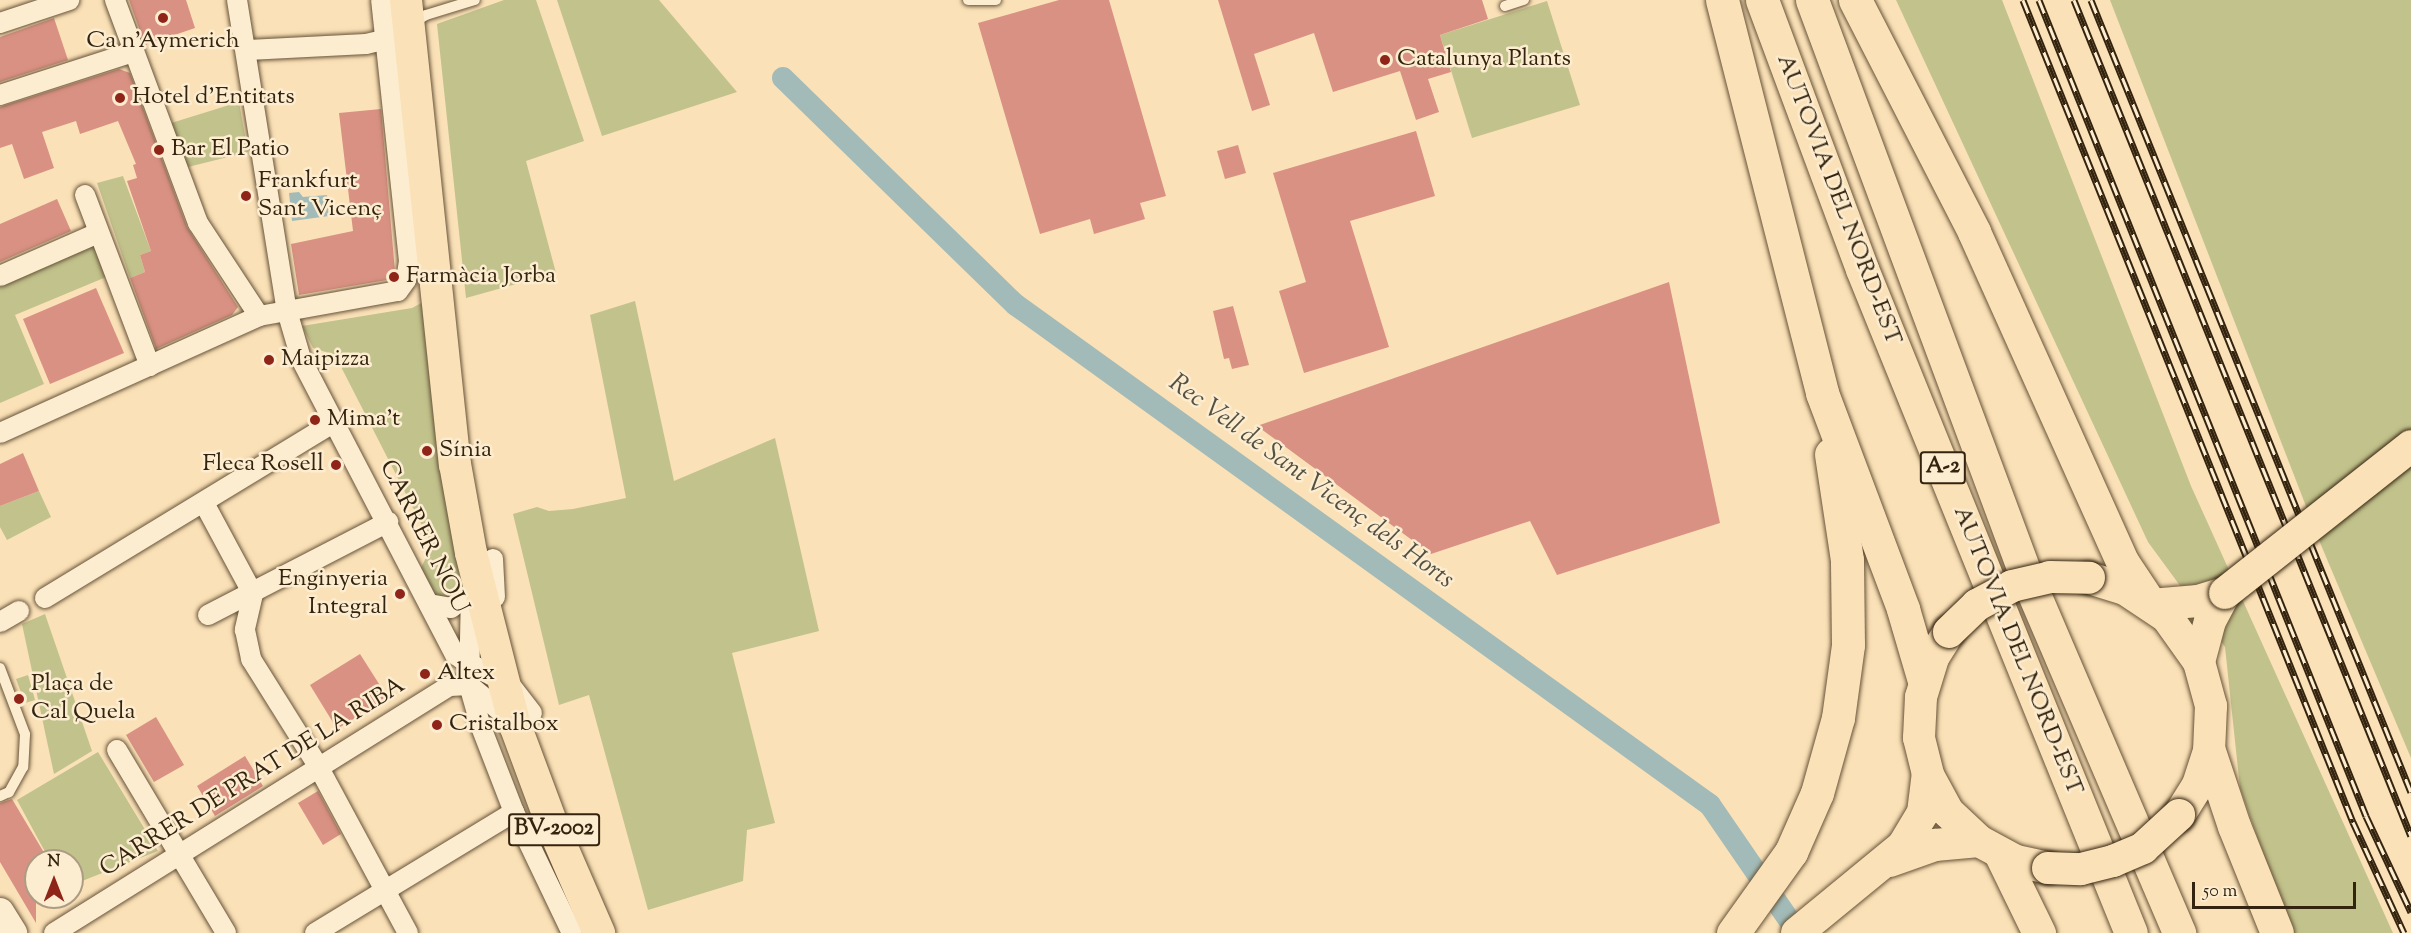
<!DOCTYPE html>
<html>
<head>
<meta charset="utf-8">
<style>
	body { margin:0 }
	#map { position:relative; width:2411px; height:933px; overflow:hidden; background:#fbe1b7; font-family:"Sorts Mill Goudy",serif }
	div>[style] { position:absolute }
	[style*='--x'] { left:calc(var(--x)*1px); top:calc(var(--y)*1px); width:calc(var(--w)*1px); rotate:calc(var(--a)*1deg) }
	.green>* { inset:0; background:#c2c28c }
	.water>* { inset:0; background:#a2bbb8 }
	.canal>* { height:22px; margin:-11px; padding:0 11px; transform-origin:11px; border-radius:11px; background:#a2bbb8 }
	.building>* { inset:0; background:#d99183 }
	.roads { filter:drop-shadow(0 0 2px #665339) drop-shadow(0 0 2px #665339) }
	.lane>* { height:10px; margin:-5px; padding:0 5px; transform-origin:5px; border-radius:5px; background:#fcecd0 }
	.street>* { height:20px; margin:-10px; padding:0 10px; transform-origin:10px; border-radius:10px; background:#fcecd0 }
	.secondary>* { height:28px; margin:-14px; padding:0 14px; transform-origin:14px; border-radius:14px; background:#fcecd0 }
	.primary>* { height:32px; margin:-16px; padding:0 16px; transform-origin:16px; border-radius:16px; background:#fbe1b7 }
	.highway>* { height:33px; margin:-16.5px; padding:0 16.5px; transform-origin:16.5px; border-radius:16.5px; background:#fbe1b7 }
	.rail>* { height:7px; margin-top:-3.5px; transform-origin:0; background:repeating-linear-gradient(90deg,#fcecd0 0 14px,#34240f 0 28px); box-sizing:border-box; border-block:2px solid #34240f }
	.bridges { filter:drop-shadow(0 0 2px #34240f) drop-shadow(0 0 2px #34240f) }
	.primary-bridge>* { height:32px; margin:-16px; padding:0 16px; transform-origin:16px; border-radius:16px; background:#fbe1b7 }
	.dots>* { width:16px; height:16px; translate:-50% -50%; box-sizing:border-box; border:3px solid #fcecd0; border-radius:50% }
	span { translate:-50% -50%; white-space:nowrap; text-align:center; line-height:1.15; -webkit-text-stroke:5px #fcecd0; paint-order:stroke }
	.shield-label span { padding:2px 4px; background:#fcecd0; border:2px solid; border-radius:4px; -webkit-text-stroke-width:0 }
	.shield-label { font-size:22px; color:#34240f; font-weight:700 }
	.poi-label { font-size:24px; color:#34240f }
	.left { translate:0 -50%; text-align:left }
	.right { translate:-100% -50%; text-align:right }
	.street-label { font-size:24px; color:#34240f }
	.water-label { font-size:26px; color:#555142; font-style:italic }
	.north { position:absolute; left:24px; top:849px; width:60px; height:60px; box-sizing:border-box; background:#fcecd0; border:2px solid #ac9c83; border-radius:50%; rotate:0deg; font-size:16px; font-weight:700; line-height:24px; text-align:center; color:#34240f }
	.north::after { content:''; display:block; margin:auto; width:21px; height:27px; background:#8f2418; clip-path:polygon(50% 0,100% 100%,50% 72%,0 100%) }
	.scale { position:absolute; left:2192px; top:882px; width:164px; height:27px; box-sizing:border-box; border:3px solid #34240f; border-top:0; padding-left:8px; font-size:18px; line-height:21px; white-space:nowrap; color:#34240f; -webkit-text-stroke:4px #fcecd0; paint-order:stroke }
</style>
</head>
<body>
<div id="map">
	<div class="green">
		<i style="clip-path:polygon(504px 0,536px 0,584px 141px,526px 161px,556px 273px,466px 298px,437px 24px)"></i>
		<i style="clip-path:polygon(557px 0,659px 0,737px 92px,602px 136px)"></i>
		<i style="clip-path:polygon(1896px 0,2002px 0,2191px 486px,2393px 933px,2291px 933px,2240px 788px,2225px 647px,2148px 542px)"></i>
		<i style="clip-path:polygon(2110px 0,2411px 0,2411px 758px,2321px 545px)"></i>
		<i style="clip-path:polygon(1547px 1px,1580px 105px,1472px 138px,1440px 35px)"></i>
		<i style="clip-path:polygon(239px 102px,248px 152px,184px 168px,168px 124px)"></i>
		<i style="clip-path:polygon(123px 176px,151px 251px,140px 255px,145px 272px,130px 278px,97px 183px)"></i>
		<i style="clip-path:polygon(95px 236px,111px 275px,15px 315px,44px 384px,0 403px,0 279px)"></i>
		<i style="clip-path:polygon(427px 300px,459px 575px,459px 587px,453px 598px,435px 596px,421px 568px,432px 545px,335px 355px,313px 348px,302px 326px,412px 308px)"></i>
		<i style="clip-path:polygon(635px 301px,674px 481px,775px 438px,819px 631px,732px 653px,775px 823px,747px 830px,743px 881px,648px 910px,589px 695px,559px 705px,513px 514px,537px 507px,549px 511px,573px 509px,626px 498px,590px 315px)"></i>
		<i style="clip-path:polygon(39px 491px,51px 517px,7px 540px,0 527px,0 506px)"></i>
		<i style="clip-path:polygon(45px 614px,92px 751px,54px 774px,22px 624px)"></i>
		<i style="clip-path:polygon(28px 675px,35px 700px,25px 703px,16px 679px)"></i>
		<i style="clip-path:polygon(98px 752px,158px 851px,72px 885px,72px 861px,50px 861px,17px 800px)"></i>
	</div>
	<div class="water">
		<i style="clip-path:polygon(299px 192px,303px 197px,327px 195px,329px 216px,292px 221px,289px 193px)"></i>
	</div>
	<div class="canal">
		<i style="--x:783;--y:78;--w:325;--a:44.3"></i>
		<i style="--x:1016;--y:305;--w:855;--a:35.77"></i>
		<i style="--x:1710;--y:805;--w:155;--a:55.5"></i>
	</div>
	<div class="building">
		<i style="clip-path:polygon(129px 0,186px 0,195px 28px,145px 45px)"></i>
		<i style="clip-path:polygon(1059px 0,1109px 0,1166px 196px,1140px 203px,1145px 219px,1094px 234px,1090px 219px,1040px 234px,978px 23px)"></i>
		<i style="clip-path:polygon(1218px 0,1482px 0,1488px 19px,1440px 35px,1451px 72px,1428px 79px,1439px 112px,1416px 120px,1400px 71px,1333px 92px,1314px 33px,1254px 54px,1270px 105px,1252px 111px)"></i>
		<i style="clip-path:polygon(54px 18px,68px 60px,0 82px,0 37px)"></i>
		<i style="clip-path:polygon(119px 69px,130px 73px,187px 227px,238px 307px,232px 315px,156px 349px,130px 278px,145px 272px,140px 255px,151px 251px,127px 181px,137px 178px,133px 165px,136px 164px,118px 121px,80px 134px,76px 121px,42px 132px,54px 168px,24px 179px,12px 144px,0 148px,0 107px)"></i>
		<i style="clip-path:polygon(381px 109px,395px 272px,387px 280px,299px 295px,291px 244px,353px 231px,339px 113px)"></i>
		<i style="clip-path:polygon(1416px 131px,1435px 196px,1350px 221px,1389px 347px,1304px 373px,1279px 291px,1306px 282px,1273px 173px)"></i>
		<i style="clip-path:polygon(1238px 145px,1246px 173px,1225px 179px,1217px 151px)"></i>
		<i style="clip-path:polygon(57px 199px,71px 231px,0 262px,0 224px)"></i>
		<i style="clip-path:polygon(1669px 282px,1720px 523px,1557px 575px,1530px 521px,1431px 554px,1257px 426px)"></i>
		<i style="clip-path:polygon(96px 288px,124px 353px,50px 384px,23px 319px)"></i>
		<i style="clip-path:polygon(1233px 306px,1249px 365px,1232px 369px,1229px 358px,1224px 359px,1213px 311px)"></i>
		<i style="clip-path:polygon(23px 453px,39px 491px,0 506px,0 464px)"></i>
		<i style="clip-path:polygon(360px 654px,388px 698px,337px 729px,310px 685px)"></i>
		<i style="clip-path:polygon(156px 717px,184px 765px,154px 782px,126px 735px)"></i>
		<i style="clip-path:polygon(245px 756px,263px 786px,215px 816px,197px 786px)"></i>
		<i style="clip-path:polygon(318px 791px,341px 834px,323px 845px,298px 803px)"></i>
		<i style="clip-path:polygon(12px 799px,49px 861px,36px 861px,36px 923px,0 862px,0 803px)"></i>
	</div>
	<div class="roads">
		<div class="lane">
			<i style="--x:968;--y:0;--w:28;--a:0"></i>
			<i style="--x:1505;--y:6;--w:20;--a:-18"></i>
			<i style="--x:411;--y:24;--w:17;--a:-31"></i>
			<i style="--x:426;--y:15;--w:51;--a:-17"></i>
			<i style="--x:0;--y:668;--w:71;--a:69.3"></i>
			<i style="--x:25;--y:734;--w:33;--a:93"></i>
			<i style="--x:23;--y:767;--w:29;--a:119"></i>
			<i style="--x:9;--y:792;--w:10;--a:156"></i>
		</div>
		<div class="street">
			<i style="--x:115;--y:0;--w:238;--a:69.6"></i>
			<i style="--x:198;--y:223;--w:111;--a:56.7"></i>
			<i style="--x:237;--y:0;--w:315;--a:80.9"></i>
			<i style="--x:287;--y:311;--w:50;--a:73.7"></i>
			<i style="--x:301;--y:359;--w:334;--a:62.5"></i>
			<i style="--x:0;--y:23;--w:73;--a:-18.4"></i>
			<i style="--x:248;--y:50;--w:118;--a:-2.9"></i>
			<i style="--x:366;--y:44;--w:22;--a:-13"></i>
			<i style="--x:0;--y:95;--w:140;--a:-17.9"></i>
			<i style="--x:85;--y:195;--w:183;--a:69.2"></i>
			<i style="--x:0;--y:276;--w:107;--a:-23.7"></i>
			<i style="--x:0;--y:433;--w:284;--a:-24.3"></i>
			<i style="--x:259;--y:316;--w:141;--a:-10.2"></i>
			<i style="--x:398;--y:291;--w:14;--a:-54"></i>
			<i style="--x:406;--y:280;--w:19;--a:-81"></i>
			<i style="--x:409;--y:261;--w:262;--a:-96.1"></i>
			<i style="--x:204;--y:503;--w:103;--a:61.7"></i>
			<i style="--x:253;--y:594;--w:37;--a:103"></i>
			<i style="--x:245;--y:630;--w:30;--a:78"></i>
			<i style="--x:251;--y:659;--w:126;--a:57.9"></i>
			<i style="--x:318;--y:766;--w:190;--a:61.7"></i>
			<i style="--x:493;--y:559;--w:38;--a:87"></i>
			<i style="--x:471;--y:592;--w:93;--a:91.2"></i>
			<i style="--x:469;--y:685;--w:44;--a:74.1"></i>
			<i style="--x:481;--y:727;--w:91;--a:68.8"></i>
			<i style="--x:514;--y:812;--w:134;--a:64.4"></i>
			<i style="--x:45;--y:598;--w:338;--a:-31.3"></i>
			<i style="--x:429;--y:604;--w:22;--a:10"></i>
			<i style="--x:451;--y:608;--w:25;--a:-37"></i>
			<i style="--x:208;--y:615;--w:203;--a:-27.3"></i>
			<i style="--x:0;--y:622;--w:22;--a:-30"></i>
			<i style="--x:460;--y:658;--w:58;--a:28.8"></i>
			<i style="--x:511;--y:686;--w:34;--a:52"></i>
			<i style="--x:117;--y:750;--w:213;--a:59.2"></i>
			<i style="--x:54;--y:933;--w:467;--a:-32"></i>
			<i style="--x:450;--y:686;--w:19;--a:-3"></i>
			<i style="--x:469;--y:685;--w:55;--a:39.8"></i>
			<i style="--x:315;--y:933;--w:233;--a:-31.3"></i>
		</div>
		<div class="secondary">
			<i style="--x:0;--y:912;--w:25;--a:58"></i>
		</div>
		<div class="primary">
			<i style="--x:406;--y:0;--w:467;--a:84"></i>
			<i style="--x:455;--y:464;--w:90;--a:79.8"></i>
			<i style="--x:471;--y:553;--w:178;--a:75.7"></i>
			<i style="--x:515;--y:725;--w:109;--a:69.6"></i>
			<i style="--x:553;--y:827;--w:116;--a:66.5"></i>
			<i style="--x:2089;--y:578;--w:38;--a:17"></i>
			<i style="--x:2125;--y:589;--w:50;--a:33.7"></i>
			<i style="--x:2167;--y:617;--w:55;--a:54.6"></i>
			<i style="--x:2199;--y:662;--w:46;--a:74.7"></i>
			<i style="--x:2211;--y:706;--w:45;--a:92.5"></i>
			<i style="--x:2209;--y:751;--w:36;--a:108"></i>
			<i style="--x:2198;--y:785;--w:36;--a:122"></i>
			<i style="--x:2151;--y:605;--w:47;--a:-4.9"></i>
			<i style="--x:2198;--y:601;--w:28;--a:-17"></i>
			<i style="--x:1949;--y:632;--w:31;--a:122"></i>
			<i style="--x:1933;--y:658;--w:41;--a:107.1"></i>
			<i style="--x:1921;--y:697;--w:41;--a:92.8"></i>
			<i style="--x:1919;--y:738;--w:38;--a:76"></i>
			<i style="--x:1928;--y:775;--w:42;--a:61.6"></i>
			<i style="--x:1948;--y:812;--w:42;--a:43.1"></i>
			<i style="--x:1979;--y:841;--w:42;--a:28.4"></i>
			<i style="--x:2016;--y:861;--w:33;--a:12"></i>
			<i style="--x:2199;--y:662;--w:42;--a:-75"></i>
			<i style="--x:2210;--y:621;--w:32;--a:-62"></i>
			<i style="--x:1890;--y:861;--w:48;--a:-19.6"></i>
			<i style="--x:1935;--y:845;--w:44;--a:-5.2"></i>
			<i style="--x:1797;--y:933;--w:137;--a:-39.4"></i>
			<i style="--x:1903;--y:846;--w:39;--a:-59"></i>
			<i style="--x:1923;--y:813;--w:38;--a:-83"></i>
		</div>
		<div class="highway">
			<i style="--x:1722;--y:0;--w:406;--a:75.7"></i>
			<i style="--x:1822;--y:393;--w:231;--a:69.4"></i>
			<i style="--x:1903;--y:609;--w:75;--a:73.7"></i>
			<i style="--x:1762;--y:0;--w:287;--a:69.6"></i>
			<i style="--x:1862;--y:269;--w:716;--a:67.95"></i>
			<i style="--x:1812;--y:0;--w:611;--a:69.61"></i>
			<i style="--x:2025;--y:573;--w:392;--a:66.8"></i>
			<i style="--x:1855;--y:0;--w:261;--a:62.8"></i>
			<i style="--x:1974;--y:232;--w:363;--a:65.8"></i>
			<i style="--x:2123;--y:563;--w:50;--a:56.3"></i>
			<i style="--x:2209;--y:751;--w:79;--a:71.6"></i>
			<i style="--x:2234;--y:826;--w:115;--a:68.1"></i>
			<i style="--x:2001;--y:855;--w:87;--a:64"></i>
			<i style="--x:1733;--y:933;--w:100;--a:-54.4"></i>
			<i style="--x:1791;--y:852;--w:64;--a:-66.2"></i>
			<i style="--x:1817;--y:793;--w:78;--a:-74.4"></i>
			<i style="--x:1838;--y:718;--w:74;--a:-82.2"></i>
			<i style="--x:1848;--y:645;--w:85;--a:-90.7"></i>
			<i style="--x:1847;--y:560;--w:107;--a:-98.6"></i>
		</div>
	</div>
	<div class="rail">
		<i style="--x:2023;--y:0;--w:886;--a:68.13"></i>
		<i style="--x:2353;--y:822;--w:122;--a:65.3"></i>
		<i style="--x:2039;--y:0;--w:879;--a:68.16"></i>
		<i style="--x:2366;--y:816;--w:106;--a:64.9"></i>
		<i style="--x:2074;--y:0;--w:901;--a:68.05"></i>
		<i style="--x:2091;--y:0;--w:854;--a:68"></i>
	</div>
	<div class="bridges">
		<div class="primary-bridge">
			<i style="--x:2225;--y:593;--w:237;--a:-38.3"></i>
			<i style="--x:1949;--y:632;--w:39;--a:-44"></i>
			<i style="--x:1977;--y:605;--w:40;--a:-28"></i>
			<i style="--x:2012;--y:586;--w:39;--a:-13"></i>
			<i style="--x:2050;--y:577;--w:39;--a:1"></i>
			<i style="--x:2048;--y:868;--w:33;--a:2"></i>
			<i style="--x:2081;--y:869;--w:33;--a:-14"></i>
			<i style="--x:2113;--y:861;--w:33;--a:-23"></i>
			<i style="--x:2143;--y:848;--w:49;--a:-42.5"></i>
		</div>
	</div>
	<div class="dots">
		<i style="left:163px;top:18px;background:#8f2418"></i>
		<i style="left:1385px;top:60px;background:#8f2418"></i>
		<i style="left:120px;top:98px;background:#8f2418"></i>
		<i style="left:159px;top:150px;background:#8f2418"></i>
		<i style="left:246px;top:196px;background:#8f2418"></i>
		<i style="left:394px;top:277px;background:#8f2418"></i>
		<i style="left:269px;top:360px;background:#8f2418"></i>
		<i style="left:315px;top:420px;background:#8f2418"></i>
		<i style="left:427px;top:451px;background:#8f2418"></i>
		<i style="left:336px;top:465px;background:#8f2418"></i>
		<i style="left:400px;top:594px;background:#8f2418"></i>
		<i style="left:425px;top:674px;background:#8f2418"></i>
		<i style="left:19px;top:699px;background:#8f2418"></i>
		<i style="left:437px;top:725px;background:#8f2418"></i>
	</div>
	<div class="shield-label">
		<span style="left:1943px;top:468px">A-2</span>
		<span style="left:554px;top:830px">BV-2002</span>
	</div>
	<div class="poi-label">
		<span style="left:163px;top:42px">Ca n'Aymerich</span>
		<span class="left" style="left:1397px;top:60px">Catalunya Plants</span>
		<span class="left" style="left:132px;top:98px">Hotel d'Entitats</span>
		<span class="left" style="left:171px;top:150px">Bar El Patio</span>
		<span class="left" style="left:258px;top:196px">Frankfurt<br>Sant Vicenç</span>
		<span class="left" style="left:406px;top:277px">Farmàcia Jorba</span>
		<span class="left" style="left:281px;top:360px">Maipizza</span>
		<span class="left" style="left:327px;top:420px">Mima't</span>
		<span class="left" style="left:439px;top:451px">Sínia</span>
		<span class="right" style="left:324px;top:465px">Fleca Rosell</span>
		<span class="right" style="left:388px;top:594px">Enginyeria<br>Integral</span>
		<span class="left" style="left:437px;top:674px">Altex</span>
		<span class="left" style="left:31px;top:699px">Plaça de<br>Cal Quela</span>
		<span class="left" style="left:449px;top:725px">Cristalbox</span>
	</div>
	<div class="street-label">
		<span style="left:1838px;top:200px;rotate:69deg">AUTOVIA DEL NORD-EST</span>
		<span style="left:423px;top:537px;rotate:63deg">CARRER NOU</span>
		<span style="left:2017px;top:651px;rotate:68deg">AUTOVIA DEL NORD-EST</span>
		<span style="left:253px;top:778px;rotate:-32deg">CARRER DE PRAT DE LA RIBA</span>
	</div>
	<div class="water-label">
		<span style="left:1311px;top:482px;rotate:36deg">Rec Vell de Sant Vicenç dels Horts</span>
	</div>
	<div class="north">N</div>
	<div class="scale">50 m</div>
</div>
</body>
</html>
